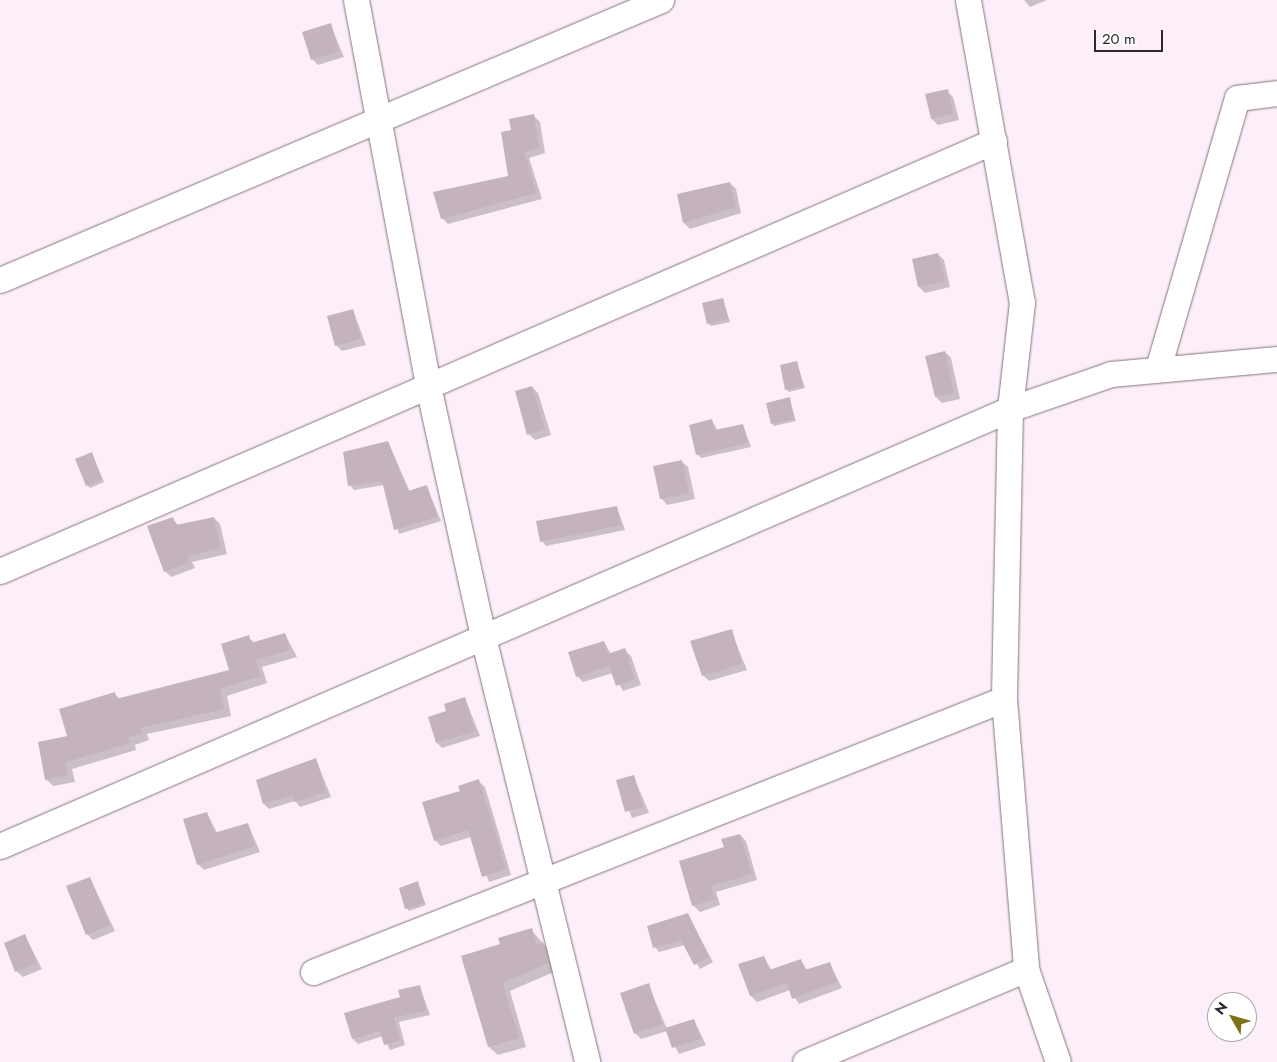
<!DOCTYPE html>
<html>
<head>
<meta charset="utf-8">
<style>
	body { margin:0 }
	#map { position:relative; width:1277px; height:1062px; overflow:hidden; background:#fdeff9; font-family:Jost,sans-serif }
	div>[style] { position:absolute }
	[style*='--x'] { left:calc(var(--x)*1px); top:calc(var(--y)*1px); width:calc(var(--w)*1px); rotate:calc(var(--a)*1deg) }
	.shadow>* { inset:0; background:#0003 }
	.building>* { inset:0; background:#c4b3bf }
	.roads { filter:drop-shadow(0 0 1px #84747f) drop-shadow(0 0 1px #84747f) }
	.street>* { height:25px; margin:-12.5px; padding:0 12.5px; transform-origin:12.5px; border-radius:12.5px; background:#fff }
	span { translate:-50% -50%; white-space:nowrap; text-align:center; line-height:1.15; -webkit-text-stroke:4.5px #fff; paint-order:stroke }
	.north { position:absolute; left:1207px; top:992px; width:50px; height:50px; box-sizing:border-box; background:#fff; border:1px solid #aba8aa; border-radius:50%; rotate:308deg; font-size:14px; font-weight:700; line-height:20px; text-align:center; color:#2d262b }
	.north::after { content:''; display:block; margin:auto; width:18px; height:22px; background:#7d7314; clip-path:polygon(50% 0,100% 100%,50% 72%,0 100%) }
	.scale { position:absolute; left:1094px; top:30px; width:69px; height:22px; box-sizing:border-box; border:2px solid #2d262b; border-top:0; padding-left:6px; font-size:15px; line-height:18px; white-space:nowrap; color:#2d262b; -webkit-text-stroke:4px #fff; paint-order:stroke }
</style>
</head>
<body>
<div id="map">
	<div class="shadow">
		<i style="clip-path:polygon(1024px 0,1047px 0,1030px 7px)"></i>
		<i style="clip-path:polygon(330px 24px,344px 57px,318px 65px,312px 59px)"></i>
		<i style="clip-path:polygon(947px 91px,953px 97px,959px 120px,938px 125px,932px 119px)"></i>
		<i style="clip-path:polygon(534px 116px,540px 122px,545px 153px,529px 158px,542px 199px,448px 224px,442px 218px,509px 177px,512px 131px)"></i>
		<i style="clip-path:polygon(730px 183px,736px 189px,741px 213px,690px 229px,684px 223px)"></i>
		<i style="clip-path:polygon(938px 254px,944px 260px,950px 287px,925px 293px,919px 287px)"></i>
		<i style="clip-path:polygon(723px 299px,730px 322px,711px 326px,708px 323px)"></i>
		<i style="clip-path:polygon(353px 310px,366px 345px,342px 351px,336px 345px)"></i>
		<i style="clip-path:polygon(945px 352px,951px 358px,960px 399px,942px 403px,936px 397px)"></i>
		<i style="clip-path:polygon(797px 363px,805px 388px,789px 392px,786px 389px)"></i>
		<i style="clip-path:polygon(532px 387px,538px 393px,551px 435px,535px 440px,529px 434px)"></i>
		<i style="clip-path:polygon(789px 398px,796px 421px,774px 426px,772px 424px)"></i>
		<i style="clip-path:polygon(712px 421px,718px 431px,743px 425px,751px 447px,701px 458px,697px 454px)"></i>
		<i style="clip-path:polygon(388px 442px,410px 492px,427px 487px,441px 521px,399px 534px,384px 485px,354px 490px,350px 485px)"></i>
		<i style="clip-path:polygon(91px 453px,104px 482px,90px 488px,87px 485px)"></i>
		<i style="clip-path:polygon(681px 461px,688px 467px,695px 499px,667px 505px,661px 498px)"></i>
		<i style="clip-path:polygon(617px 508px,625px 530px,546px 546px,542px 541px)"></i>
		<i style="clip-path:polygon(172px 518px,179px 526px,214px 518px,220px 524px,227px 554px,192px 562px,195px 568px,171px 577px,165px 571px)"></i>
		<i style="clip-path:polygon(731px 631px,747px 670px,709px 681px,703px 675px)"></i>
		<i style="clip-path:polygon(285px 634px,297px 657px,262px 667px,267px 683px,227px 696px,231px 716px,147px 734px,149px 740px,135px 745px,136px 750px,72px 769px,75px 782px,53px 786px,46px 779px,68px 737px,114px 693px,120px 699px,231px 671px,248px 637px,255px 643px)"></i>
		<i style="clip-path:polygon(604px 642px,611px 654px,625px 650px,631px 656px,641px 685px,623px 691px,613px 673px,583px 682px,577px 676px)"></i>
		<i style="clip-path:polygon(465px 698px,480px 736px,442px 748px,437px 743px,447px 712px)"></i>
		<i style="clip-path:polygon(316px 759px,331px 797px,300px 807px,295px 801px,269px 809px,264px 804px)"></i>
		<i style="clip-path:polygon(634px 777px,649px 813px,632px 818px,618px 781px)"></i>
		<i style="clip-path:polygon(478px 781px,485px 787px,511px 875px,489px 882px,471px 837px,441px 846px,435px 840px,461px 792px)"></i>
		<i style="clip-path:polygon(207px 813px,217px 833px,248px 824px,260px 852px,204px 870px,198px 864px)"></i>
		<i style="clip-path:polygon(740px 835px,746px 841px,757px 880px,716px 892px,720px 905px,700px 912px,693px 905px,725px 848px)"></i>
		<i style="clip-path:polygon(90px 878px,115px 931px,93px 940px,87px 934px)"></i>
		<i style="clip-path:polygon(418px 883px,426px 905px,409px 911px,406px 908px)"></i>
		<i style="clip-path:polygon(688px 915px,713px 962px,700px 969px,685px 945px,659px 952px,655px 947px)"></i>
		<i style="clip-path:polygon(531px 930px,551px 952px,556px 971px,510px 991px,526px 1047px,498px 1055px,489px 1047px,463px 957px,502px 945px)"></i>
		<i style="clip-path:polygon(25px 936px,42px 969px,23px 977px,16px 971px)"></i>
		<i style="clip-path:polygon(764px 957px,772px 971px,801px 961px,808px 971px,830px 964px,842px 988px,799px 1004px,790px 990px,757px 1002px,751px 996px)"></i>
		<i style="clip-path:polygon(648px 984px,667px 1029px,694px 1020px,706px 1045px,679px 1054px,667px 1031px,641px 1039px,635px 1033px)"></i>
		<i style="clip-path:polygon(420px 987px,430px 1015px,399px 1022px,405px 1045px,390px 1050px,383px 1036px,358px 1044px,353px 1039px)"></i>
	</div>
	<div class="building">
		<i style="clip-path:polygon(331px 23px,339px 51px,311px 60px,302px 32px)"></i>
		<i style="clip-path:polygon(948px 89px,953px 114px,931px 119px,925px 94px)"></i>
		<i style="clip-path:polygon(534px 114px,539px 147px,524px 152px,537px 193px,441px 219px,433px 192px,508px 176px,501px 132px,511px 130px,509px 119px)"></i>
		<i style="clip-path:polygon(730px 182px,736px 207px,683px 223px,677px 194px)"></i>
		<i style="clip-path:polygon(938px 253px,945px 281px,918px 287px,912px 259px)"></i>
		<i style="clip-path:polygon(723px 298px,728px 319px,707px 324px,702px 303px)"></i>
		<i style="clip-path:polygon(353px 309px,361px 339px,335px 346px,327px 316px)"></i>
		<i style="clip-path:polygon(945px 351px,954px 393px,935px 397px,925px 356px)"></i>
		<i style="clip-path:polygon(797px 361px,803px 386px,785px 390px,780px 365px)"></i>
		<i style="clip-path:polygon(532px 386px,545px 429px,527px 435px,515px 391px)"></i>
		<i style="clip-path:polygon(790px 397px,794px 419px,771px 424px,766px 403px)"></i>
		<i style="clip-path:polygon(712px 419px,715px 430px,743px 424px,748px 443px,696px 455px,689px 425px)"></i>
		<i style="clip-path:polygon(388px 441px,408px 491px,427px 485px,437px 517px,394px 530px,382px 481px,348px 486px,343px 452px)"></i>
		<i style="clip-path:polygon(92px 452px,102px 479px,86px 486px,75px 459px)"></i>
		<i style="clip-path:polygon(682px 460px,689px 493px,660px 499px,653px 466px)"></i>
		<i style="clip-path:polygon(617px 506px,621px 525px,540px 542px,536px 521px)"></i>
		<i style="clip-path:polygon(173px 517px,176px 525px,214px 517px,221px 548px,187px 556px,189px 562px,164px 572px,147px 526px)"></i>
		<i style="clip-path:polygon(732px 629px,742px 664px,702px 676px,690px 641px)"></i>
		<i style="clip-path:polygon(285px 633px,290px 650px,256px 660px,261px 676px,220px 689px,224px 709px,140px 728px,142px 733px,128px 738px,130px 743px,66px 762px,68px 775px,45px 780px,38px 742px,67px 736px,59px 709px,115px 692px,116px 699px,229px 670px,221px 644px,249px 635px,251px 643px)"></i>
		<i style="clip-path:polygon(604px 641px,608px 654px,625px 648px,635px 679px,616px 686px,609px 666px,576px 677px,568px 652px)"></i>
		<i style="clip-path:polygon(465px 697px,475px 731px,436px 743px,428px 717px,446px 711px,444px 704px)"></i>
		<i style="clip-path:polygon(316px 758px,326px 792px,294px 802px,292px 795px,263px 804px,256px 780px)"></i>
		<i style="clip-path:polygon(634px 775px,643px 807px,625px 812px,616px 780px)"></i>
		<i style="clip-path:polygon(479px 779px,506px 869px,482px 877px,468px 830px,434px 841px,422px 802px,460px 791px,458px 786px)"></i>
		<i style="clip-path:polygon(207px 812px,214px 833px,248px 823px,255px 846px,197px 865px,183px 819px)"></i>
		<i style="clip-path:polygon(740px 834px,752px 874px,711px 886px,715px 899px,692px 906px,679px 861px,724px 847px,721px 839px)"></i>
		<i style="clip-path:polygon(90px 877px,110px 925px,86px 935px,66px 886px)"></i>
		<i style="clip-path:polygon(418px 881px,424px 903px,405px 909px,399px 888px)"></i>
		<i style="clip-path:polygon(688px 913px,709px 957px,694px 965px,681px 940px,653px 948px,647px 926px)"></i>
		<i style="clip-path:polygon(532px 928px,537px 945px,543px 942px,548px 963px,503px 983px,519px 1038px,488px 1047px,461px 956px,500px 944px,498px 938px)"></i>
		<i style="clip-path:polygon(25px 934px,37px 963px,15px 972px,4px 943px)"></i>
		<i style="clip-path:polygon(764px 956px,769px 970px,801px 959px,805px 970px,830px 962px,837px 982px,792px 999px,787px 983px,750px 996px,738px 964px)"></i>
		<i style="clip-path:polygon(649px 983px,662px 1024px,634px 1034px,620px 993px)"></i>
		<i style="clip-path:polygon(420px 985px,426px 1010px,394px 1018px,401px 1040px,384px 1045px,380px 1031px,352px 1039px,344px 1013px,400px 997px,398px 990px)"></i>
		<i style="clip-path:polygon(694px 1019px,701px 1039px,672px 1048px,665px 1028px)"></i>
	</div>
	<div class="roads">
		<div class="street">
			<i style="--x:356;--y:0;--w:393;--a:79.4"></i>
			<i style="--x:428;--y:386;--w:257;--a:77.6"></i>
			<i style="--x:483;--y:637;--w:438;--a:76.2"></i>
			<i style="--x:968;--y:0;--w:307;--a:79.9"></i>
			<i style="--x:1022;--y:302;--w:108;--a:96.4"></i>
			<i style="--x:1010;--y:409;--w:290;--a:91.2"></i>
			<i style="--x:1004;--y:699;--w:271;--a:85.3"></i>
			<i style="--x:1026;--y:969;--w:98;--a:71"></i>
			<i style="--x:0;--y:280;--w:718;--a:-22.96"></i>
			<i style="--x:1158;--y:368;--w:281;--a:-73.7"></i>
			<i style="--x:1237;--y:98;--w:40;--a:-7.1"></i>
			<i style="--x:0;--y:571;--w:1083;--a:-23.39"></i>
			<i style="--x:0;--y:846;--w:1100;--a:-23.4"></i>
			<i style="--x:1010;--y:409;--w:107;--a:-19.1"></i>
			<i style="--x:1111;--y:374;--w:167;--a:-5.2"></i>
			<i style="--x:313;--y:972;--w:743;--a:-21.56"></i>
			<i style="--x:805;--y:1062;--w:240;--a:-22.8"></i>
		</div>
	</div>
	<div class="north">N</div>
	<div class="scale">20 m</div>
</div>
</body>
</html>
